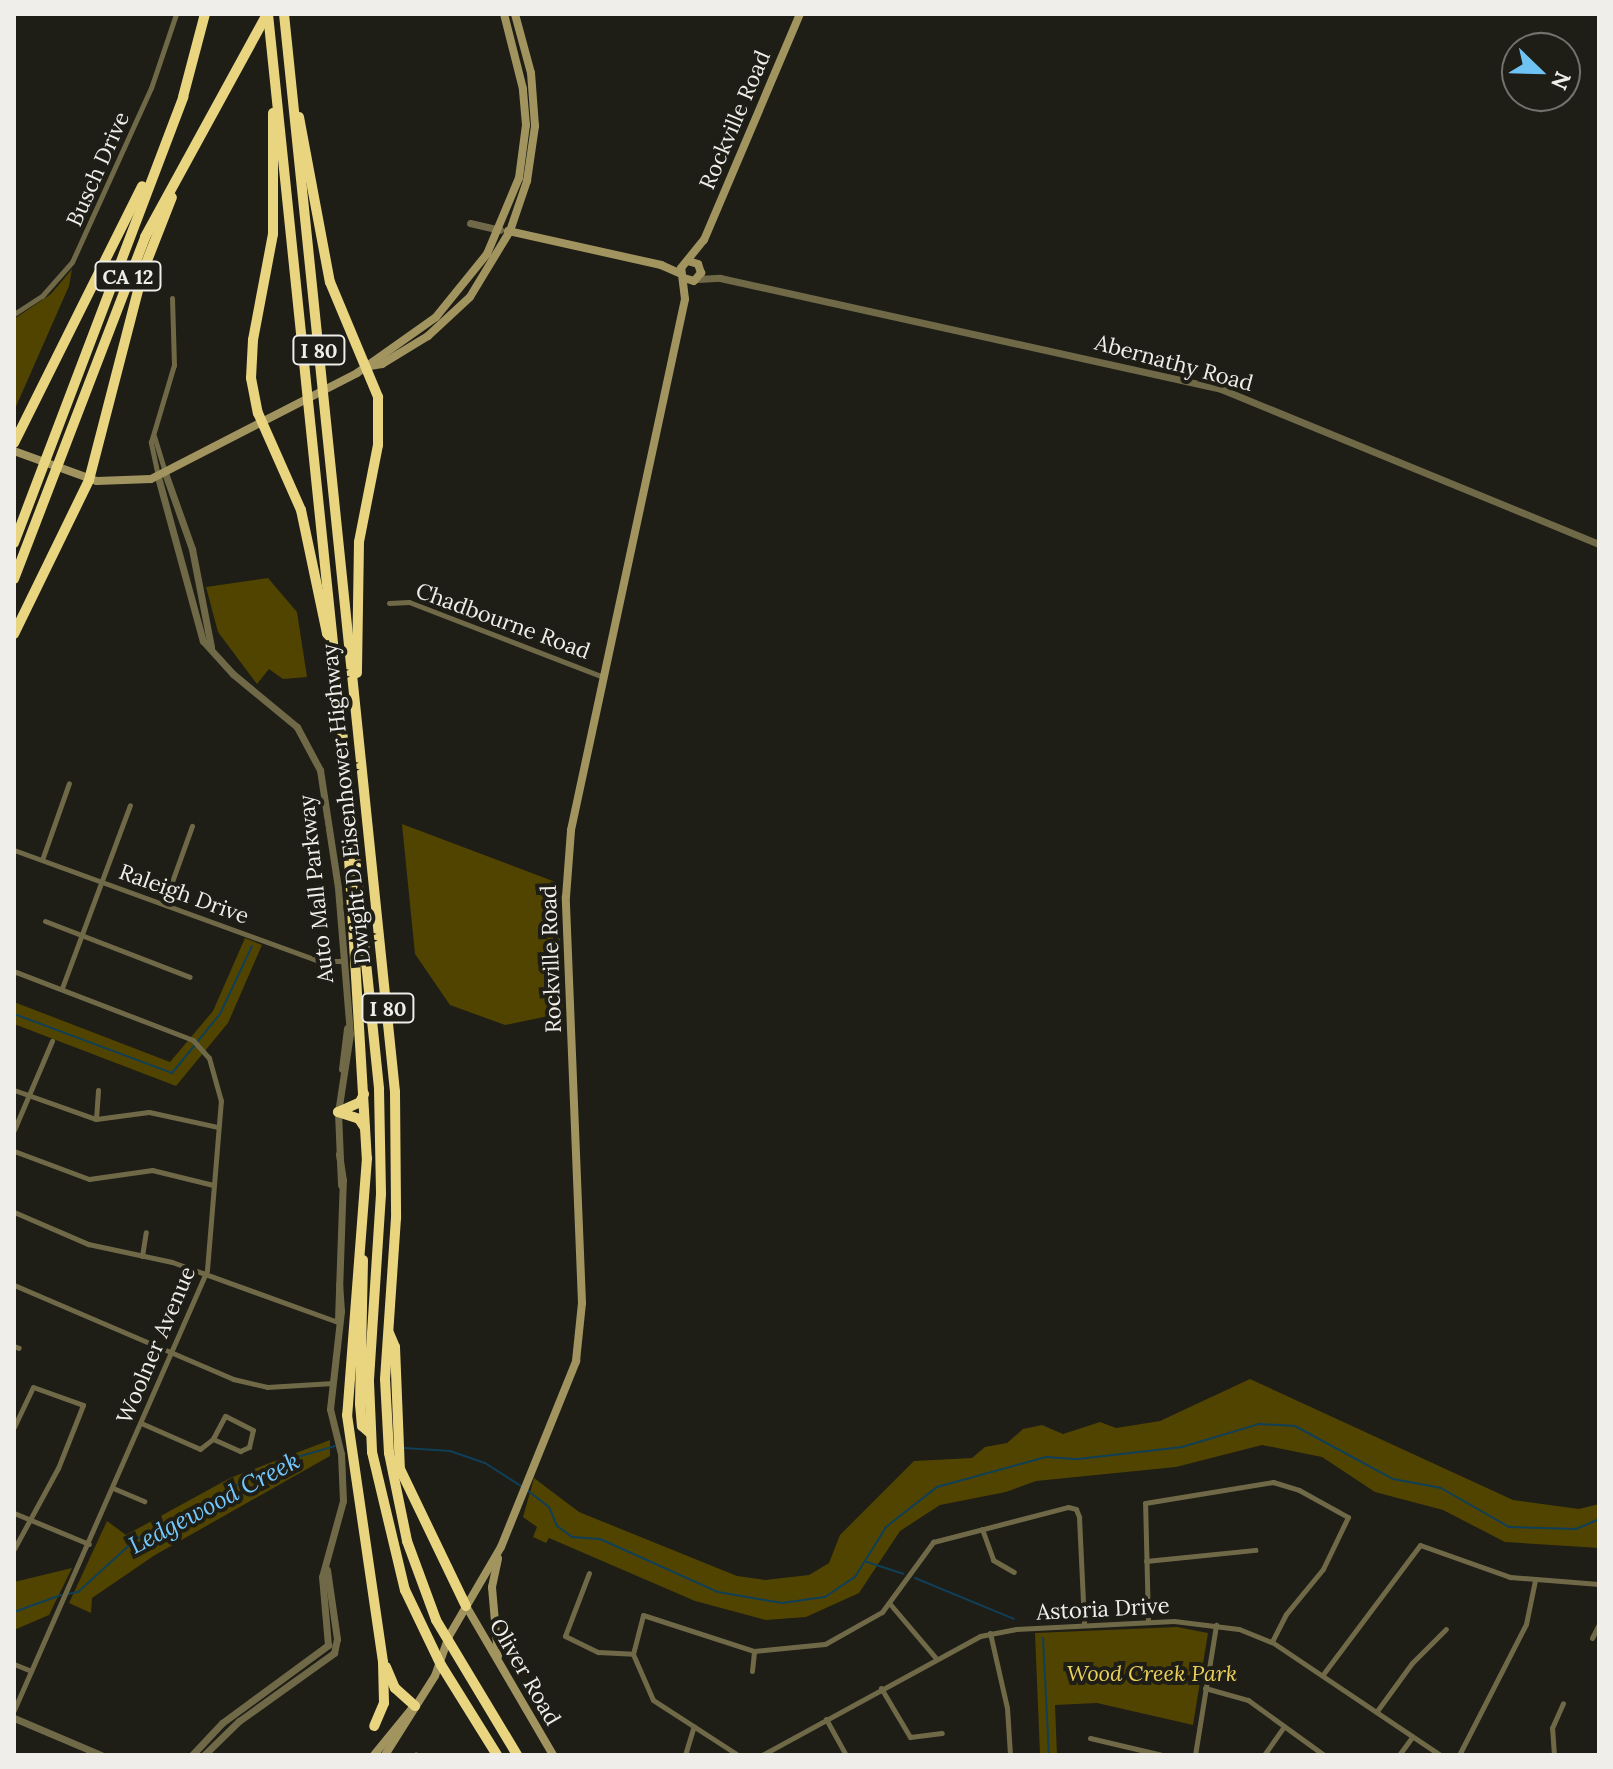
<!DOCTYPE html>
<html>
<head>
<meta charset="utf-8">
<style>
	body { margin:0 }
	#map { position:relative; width:1613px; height:1769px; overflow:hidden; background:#1e1d16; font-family:Lora,serif }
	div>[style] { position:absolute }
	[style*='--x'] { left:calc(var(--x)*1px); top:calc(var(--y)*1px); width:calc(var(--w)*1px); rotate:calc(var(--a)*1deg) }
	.green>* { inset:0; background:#514400 }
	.stream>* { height:2px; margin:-1px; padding:0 1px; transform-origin:1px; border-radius:1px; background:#103f58 }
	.minor>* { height:5px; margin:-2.5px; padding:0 2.5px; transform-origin:2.5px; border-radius:2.5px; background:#706948 }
	.tertiary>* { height:7px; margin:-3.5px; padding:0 3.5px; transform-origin:3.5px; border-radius:3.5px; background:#706948 }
	.secondary>* { height:8px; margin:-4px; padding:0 4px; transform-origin:4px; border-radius:4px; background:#a1945f }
	.motorway>* { height:10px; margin:-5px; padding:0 5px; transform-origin:5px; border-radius:5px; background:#e9d57f }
	span { translate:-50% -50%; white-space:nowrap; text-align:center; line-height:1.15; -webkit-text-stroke:8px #1e1d16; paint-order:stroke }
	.shield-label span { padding:2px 6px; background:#1e1d16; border:2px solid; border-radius:6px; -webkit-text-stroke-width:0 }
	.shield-label { font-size:20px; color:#efeeea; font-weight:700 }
	.street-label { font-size:22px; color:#efeeea }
	.park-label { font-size:22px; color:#ead05a; font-style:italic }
	.water-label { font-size:24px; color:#73c9fd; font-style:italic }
	.frame { position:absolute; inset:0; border:16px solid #efeeea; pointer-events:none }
	.north { position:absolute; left:1501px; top:32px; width:80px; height:80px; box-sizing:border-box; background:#1e1d16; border:2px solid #72716b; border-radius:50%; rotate:113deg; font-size:22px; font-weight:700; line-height:32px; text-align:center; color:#efeeea }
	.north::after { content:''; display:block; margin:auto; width:28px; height:36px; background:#6fc2f4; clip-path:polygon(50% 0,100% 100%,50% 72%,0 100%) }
</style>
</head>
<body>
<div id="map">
	<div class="green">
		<i style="clip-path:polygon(72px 269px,69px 286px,14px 411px,14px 319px,51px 294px)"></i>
		<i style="clip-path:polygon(268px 578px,297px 612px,307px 677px,283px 679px,269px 669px,257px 684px,218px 632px,206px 587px)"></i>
		<i style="clip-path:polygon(402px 824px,558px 883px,563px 1013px,505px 1025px,450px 1005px,415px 954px)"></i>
		<i style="clip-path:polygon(245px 938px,262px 945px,228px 1023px,176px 1086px,14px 1024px,14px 1002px,170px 1062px,213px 1011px)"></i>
		<i style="clip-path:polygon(1250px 1379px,1513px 1500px,1579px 1509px,1599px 1504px,1599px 1548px,1505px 1542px,1443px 1510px,1375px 1492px,1322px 1457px,1262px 1445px,1176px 1467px,1036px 1481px,1006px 1492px,940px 1505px,900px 1531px,859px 1593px,806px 1617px,766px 1620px,695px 1601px,549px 1538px,546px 1543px,533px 1537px,537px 1527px,523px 1517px,534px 1478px,579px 1512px,737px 1576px,765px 1580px,809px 1575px,829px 1563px,840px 1535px,914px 1461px,972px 1458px,985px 1447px,1007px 1443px,1023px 1429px,1042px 1425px,1063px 1434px,1100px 1422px,1116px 1428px,1160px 1421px)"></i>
		<i style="clip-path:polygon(330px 1440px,330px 1456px,155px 1555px,92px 1598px,91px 1613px,69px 1603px,107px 1521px,126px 1535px,230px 1478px)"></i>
		<i style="clip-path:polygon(72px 1568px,49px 1615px,14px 1630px,14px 1582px)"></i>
		<i style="clip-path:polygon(1177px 1627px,1208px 1633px,1193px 1725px,1097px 1703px,1055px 1705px,1057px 1755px,1040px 1755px,1035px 1633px)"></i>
	</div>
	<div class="stream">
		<i style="--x:14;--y:1014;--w:169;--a:20.5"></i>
		<i style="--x:172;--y:1073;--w:76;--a:-50.9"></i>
		<i style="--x:220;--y:1014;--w:75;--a:-64.8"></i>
		<i style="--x:405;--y:1448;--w:45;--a:3.8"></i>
		<i style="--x:450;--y:1451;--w:37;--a:19"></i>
		<i style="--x:485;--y:1463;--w:43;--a:32.6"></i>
		<i style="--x:527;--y:1490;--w:28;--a:38"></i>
		<i style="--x:549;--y:1507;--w:21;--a:67"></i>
		<i style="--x:557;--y:1526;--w:19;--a:36"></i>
		<i style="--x:572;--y:1537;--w:28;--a:4"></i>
		<i style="--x:600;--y:1539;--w:129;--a:24.2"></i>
		<i style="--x:718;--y:1592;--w:65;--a:9.8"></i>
		<i style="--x:782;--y:1603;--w:43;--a:-7.9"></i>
		<i style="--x:825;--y:1597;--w:36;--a:-34"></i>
		<i style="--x:855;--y:1577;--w:59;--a:-58.2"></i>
		<i style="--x:886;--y:1527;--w:65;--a:-38.1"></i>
		<i style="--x:937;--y:1487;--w:113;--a:-15.4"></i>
		<i style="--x:1046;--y:1457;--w:32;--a:4"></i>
		<i style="--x:1078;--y:1459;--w:105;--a:-6.6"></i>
		<i style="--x:1182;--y:1447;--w:80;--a:-16.6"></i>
		<i style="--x:1259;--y:1424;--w:36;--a:3"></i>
		<i style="--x:1295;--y:1426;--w:111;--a:28.4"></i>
		<i style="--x:1393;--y:1479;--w:49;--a:10.6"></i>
		<i style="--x:1441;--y:1488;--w:78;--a:29.8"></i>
		<i style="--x:1509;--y:1527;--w:67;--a:1.7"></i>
		<i style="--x:1576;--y:1529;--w:25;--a:-23"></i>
		<i style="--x:867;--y:1562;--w:38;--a:18"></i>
		<i style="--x:915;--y:1578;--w:107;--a:22.5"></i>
		<i style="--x:68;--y:1594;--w:10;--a:-11"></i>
		<i style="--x:78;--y:1592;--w:79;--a:-42.4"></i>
		<i style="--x:136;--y:1539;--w:163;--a:-28.1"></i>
		<i style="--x:280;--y:1462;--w:57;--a:-16.2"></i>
		<i style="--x:14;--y:1612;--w:50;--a:-19.9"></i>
		<i style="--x:1043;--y:1638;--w:117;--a:87.1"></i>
	</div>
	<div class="minor">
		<i style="--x:14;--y:314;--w:33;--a:-33"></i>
		<i style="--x:42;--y:296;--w:45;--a:-48.6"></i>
		<i style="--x:72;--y:262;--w:191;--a:-65.6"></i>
		<i style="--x:151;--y:88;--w:78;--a:-71.3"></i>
		<i style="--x:154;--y:436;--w:38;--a:73"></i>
		<i style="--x:158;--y:476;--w:35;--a:-102"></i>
		<i style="--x:151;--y:442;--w:80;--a:-73.4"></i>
		<i style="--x:174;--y:365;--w:67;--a:-91.7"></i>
		<i style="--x:389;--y:603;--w:20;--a:-3"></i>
		<i style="--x:409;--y:602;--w:208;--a:21.1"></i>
		<i style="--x:14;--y:850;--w:325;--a:20"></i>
		<i style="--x:319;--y:961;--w:25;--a:0"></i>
		<i style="--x:43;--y:857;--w:78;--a:-70.6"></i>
		<i style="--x:164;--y:904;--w:83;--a:-70.3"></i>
		<i style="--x:45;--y:921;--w:155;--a:21.1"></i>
		<i style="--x:62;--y:988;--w:195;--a:-69.6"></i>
		<i style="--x:14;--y:1090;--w:87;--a:19.5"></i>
		<i style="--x:96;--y:1119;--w:53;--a:-7.5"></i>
		<i style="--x:149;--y:1112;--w:71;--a:12.3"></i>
		<i style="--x:96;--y:1119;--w:29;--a:-86"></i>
		<i style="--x:14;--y:1130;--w:97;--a:-66.9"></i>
		<i style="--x:14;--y:1151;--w:80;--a:20.5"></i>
		<i style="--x:89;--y:1179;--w:64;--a:-8.1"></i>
		<i style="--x:152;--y:1170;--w:63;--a:13.8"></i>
		<i style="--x:14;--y:1212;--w:81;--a:23.4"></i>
		<i style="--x:88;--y:1244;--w:86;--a:12.1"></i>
		<i style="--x:172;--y:1262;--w:177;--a:19.9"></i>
		<i style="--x:142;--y:1256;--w:24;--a:-81"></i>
		<i style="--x:14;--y:1285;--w:238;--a:23.2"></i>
		<i style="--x:233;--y:1379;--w:35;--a:13"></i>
		<i style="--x:267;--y:1387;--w:66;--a:-3.5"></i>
		<i style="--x:14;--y:1346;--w:5;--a:22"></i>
		<i style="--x:141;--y:1423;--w:64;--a:23.8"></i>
		<i style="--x:200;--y:1449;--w:16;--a:-38"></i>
		<i style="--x:213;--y:1439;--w:30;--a:24"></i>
		<i style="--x:240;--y:1451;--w:10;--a:-24"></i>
		<i style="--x:249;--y:1447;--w:17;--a:-77"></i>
		<i style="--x:253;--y:1430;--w:31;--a:-153"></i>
		<i style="--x:225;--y:1416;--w:26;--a:118"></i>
		<i style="--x:14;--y:1427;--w:44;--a:-64.6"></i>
		<i style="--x:33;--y:1387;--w:53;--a:19.8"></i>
		<i style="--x:83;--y:1405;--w:68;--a:111.6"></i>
		<i style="--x:58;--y:1468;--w:92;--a:118.5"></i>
		<i style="--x:113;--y:1488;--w:34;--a:23"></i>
		<i style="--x:14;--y:1513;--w:81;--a:22.5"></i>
		<i style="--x:982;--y:1529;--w:33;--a:70"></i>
		<i style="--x:993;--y:1560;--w:24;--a:30"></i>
		<i style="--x:1146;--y:1561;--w:110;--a:-5.8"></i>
		<i style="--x:589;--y:1573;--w:67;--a:110.9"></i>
		<i style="--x:565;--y:1636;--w:37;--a:26"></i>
		<i style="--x:598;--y:1652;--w:35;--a:3"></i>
		<i style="--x:890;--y:1604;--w:70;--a:49.7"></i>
		<i style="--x:1148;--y:1622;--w:119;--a:-91.4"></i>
		<i style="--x:1145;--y:1503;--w:130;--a:-9.3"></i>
		<i style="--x:1273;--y:1482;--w:27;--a:17"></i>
		<i style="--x:1299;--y:1490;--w:56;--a:28.9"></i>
		<i style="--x:1348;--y:1517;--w:58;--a:115.7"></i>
		<i style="--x:1323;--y:1569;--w:58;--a:129.4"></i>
		<i style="--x:1286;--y:1614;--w:31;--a:117"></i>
		<i style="--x:990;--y:1633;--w:77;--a:77.2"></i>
		<i style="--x:1007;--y:1708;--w:47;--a:86.3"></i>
		<i style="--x:1592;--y:1638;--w:16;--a:-63"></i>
		<i style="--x:14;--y:1664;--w:18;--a:22"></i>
		<i style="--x:752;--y:1671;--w:20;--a:-84"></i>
		<i style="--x:1324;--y:1673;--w:160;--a:-53.1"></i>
		<i style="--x:1420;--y:1545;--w:96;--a:19.6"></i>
		<i style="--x:1510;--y:1577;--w:89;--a:4.5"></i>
		<i style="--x:881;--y:1688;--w:57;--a:59.4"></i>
		<i style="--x:910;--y:1737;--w:32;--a:-7"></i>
		<i style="--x:1205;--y:1688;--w:45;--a:15.6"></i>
		<i style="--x:1248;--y:1700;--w:94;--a:35.9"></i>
		<i style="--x:14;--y:1710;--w:480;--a:-66.3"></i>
		<i style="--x:207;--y:1270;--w:170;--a:-85.3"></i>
		<i style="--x:221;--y:1101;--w:45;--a:-105.6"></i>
		<i style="--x:209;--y:1058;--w:24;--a:-132"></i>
		<i style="--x:193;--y:1040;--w:190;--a:-159"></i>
		<i style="--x:1377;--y:1711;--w:59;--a:-53.9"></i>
		<i style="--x:1412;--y:1663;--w:48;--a:-45"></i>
		<i style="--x:826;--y:1719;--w:39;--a:61"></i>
		<i style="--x:1090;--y:1738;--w:74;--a:13.3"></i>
		<i style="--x:415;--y:1755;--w:1;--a:-45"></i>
		<i style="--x:685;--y:1755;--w:30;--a:-73"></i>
		<i style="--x:738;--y:1755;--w:101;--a:-147.1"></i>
		<i style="--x:653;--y:1700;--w:50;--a:-113.5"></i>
		<i style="--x:633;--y:1654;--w:40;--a:-75.6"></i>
		<i style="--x:643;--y:1615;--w:117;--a:18"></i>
		<i style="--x:754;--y:1651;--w:71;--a:-5.6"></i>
		<i style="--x:825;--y:1644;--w:65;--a:-29.3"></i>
		<i style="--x:882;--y:1612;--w:87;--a:-53.9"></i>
		<i style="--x:933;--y:1542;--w:139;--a:-14.5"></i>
		<i style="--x:1068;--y:1507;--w:8;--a:14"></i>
		<i style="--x:1076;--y:1509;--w:9;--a:69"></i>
		<i style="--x:1079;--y:1517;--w:108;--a:87.3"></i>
		<i style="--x:762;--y:1755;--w:248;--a:-28.6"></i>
		<i style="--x:980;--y:1636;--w:37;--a:-11"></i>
		<i style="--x:1016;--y:1629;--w:158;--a:-2.9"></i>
		<i style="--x:1174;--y:1621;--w:65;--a:7"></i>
		<i style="--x:1239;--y:1629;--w:35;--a:22"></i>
		<i style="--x:1272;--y:1642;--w:202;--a:33.9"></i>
		<i style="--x:1195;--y:1755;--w:132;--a:-80.8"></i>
		<i style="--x:1264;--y:1755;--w:35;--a:-55"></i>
		<i style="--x:1399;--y:1755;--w:22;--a:-54"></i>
		<i style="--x:1459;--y:1755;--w:147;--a:-62.9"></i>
		<i style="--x:1526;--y:1624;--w:45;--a:-78.4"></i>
		<i style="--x:1554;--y:1755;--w:27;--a:-94"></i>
		<i style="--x:1552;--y:1728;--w:27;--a:-66"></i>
	</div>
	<div class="tertiary">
		<i style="--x:470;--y:223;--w:31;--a:13"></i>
		<i style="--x:698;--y:279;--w:22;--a:-3"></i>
		<i style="--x:720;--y:278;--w:513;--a:12.49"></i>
		<i style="--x:1221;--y:389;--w:409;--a:22.3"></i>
		<i style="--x:165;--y:473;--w:81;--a:70.4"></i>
		<i style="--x:192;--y:549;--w:100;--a:79"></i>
		<i style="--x:158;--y:477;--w:170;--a:74.7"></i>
		<i style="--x:203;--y:641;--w:45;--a:47.7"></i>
		<i style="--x:233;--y:674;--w:83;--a:39.6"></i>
		<i style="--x:297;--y:727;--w:49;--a:61.9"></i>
		<i style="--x:320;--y:770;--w:119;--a:81.3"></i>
		<i style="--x:338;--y:888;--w:146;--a:85.3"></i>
		<i style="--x:350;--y:1034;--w:79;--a:98.7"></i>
		<i style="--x:338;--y:1112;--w:73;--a:87.6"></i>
		<i style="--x:342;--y:1069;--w:41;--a:-83"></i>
		<i style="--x:338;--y:1320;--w:140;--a:-88"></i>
		<i style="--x:343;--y:1180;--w:26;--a:-99"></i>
		<i style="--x:14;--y:1718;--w:95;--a:23"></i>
		<i style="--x:192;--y:1755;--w:44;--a:-46.8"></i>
		<i style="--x:222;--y:1723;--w:132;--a:-36.3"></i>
		<i style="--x:328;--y:1645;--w:68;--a:-95"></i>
		<i style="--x:322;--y:1577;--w:79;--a:-74.6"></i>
		<i style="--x:343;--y:1501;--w:47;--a:-92.4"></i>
		<i style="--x:341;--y:1454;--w:46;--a:-103.7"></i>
		<i style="--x:330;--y:1409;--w:99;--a:-83.6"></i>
		<i style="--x:341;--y:1311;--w:27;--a:-94"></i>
		<i style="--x:204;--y:1755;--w:49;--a:-44.2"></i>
		<i style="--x:239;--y:1721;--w:117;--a:-35.6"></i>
		<i style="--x:334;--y:1653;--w:14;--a:-78"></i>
		<i style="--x:337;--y:1639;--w:70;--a:-98.2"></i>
	</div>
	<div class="secondary">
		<i style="--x:508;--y:231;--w:157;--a:12.5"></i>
		<i style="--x:661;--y:265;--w:22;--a:24"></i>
		<i style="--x:684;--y:278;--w:10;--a:17"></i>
		<i style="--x:694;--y:281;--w:11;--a:-49"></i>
		<i style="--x:701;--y:273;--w:9;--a:-108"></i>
		<i style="--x:698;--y:264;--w:10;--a:-163"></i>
		<i style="--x:370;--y:366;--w:12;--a:-9"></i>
		<i style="--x:382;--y:364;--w:54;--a:-31.3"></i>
		<i style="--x:428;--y:336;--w:57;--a:-42.9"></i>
		<i style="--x:470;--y:297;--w:77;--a:-58.8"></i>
		<i style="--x:510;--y:231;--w:53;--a:-71.2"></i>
		<i style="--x:527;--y:181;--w:56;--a:-81.7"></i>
		<i style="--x:535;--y:126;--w:53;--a:-94.3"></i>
		<i style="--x:531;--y:73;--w:61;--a:-105.2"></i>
		<i style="--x:14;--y:451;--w:88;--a:19.9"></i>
		<i style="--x:97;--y:481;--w:54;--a:-2.1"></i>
		<i style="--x:151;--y:479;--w:232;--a:-27.2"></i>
		<i style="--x:357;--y:373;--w:97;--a:-35.3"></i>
		<i style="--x:436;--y:317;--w:81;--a:-51"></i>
		<i style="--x:487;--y:254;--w:82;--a:-67.2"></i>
		<i style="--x:519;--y:178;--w:53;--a:-82.5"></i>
		<i style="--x:526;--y:125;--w:36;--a:-95"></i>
		<i style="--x:523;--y:89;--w:77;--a:-104.2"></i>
		<i style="--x:466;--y:1606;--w:173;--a:59.7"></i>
		<i style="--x:498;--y:1656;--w:69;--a:-95"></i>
		<i style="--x:492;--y:1587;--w:29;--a:-78"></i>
		<i style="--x:374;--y:1755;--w:63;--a:-50.8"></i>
		<i style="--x:385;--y:1755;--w:93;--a:-57.7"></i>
		<i style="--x:435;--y:1676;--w:42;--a:-70.7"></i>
		<i style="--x:449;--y:1636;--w:103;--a:-59.7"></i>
		<i style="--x:501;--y:1547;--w:201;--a:-68"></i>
		<i style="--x:576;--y:1361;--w:58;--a:-84.1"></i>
		<i style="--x:582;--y:1303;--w:406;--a:-92.3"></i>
		<i style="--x:566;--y:897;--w:67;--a:-85.7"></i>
		<i style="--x:571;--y:830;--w:543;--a:-77.88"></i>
		<i style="--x:685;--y:299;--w:31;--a:-97"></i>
		<i style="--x:681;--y:268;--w:36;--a:-51"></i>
		<i style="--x:704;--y:240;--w:246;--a:-67"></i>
	</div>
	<div class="motorway">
		<i style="--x:268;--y:14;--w:1081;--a:84.1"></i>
		<i style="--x:379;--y:1089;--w:105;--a:88.9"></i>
		<i style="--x:381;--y:1194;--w:188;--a:93.7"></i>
		<i style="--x:369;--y:1382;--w:70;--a:87.5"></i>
		<i style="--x:372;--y:1452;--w:142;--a:76.6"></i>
		<i style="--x:405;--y:1590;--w:83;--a:64.4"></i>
		<i style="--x:441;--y:1665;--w:106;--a:58.1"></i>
		<i style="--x:284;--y:14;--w:1084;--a:84.12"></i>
		<i style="--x:395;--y:1092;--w:126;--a:89.5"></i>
		<i style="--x:396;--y:1218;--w:161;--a:93.9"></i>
		<i style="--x:385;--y:1379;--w:74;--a:86.9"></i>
		<i style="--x:389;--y:1453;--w:90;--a:78.4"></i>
		<i style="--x:407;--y:1541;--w:84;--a:69.8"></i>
		<i style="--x:436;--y:1620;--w:157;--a:59"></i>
		<i style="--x:273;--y:113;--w:121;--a:90"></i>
		<i style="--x:273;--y:234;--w:108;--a:100.7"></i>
		<i style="--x:253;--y:340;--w:38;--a:93"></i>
		<i style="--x:251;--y:378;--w:36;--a:79"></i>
		<i style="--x:258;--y:413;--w:106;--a:66.1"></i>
		<i style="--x:301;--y:510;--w:145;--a:78.1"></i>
		<i style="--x:299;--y:117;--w:168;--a:79.4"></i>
		<i style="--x:330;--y:282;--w:125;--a:67.3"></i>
		<i style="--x:378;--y:397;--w:48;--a:90"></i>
		<i style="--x:378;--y:445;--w:99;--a:101.1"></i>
		<i style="--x:359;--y:542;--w:131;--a:90.9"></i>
		<i style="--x:14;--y:443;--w:287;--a:-63.5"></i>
		<i style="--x:14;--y:543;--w:477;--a:-69.2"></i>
		<i style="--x:183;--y:97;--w:86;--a:-75.2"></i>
		<i style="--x:14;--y:579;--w:366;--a:-69"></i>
		<i style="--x:145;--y:237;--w:252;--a:-61.3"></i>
		<i style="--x:14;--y:634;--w:171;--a:-64"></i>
		<i style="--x:89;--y:480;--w:216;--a:-75.5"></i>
		<i style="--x:143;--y:271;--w:79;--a:-68.6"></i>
		<i style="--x:346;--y:808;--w:351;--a:86.6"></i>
		<i style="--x:367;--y:1158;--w:258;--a:94.4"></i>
		<i style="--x:347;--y:1415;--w:250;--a:81.7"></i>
		<i style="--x:383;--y:1662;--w:41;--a:88.6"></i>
		<i style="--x:384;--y:1703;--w:25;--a:113"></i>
		<i style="--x:338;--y:1112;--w:24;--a:-24"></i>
		<i style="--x:360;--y:1102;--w:9;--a:-63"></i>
		<i style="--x:338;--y:1112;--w:22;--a:18"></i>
		<i style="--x:359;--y:1119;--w:11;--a:56"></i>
		<i style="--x:363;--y:1260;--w:144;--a:91.2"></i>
		<i style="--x:360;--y:1404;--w:22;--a:85"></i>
		<i style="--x:362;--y:1426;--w:11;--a:41"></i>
		<i style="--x:389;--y:1333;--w:15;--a:67"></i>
		<i style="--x:395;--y:1347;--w:122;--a:87.7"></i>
		<i style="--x:400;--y:1469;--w:152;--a:64.3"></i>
		<i style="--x:386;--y:1667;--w:23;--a:67"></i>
		<i style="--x:395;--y:1688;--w:27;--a:42"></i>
	</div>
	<div class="shield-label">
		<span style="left:128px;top:276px">CA 12</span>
		<span style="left:319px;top:350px">I 80</span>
		<span style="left:388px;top:1008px">I 80</span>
	</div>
	<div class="street-label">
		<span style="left:735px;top:120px;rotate:-67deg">Rockville Road</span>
		<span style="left:98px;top:169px;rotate:-66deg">Busch Drive</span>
		<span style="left:1174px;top:363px;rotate:15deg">Abernathy Road</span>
		<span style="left:503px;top:621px;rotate:20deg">Chadbourne Road</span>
		<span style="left:346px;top:804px;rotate:-96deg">Dwight D. Eisenhower Highway</span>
		<span style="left:316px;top:889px;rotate:-96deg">Auto Mall Parkway</span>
		<span style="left:184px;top:894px;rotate:20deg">Raleigh Drive</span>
		<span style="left:551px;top:959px;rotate:-92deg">Rockville Road</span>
		<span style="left:156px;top:1345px;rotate:-67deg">Woolner Avenue</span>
		<span style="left:1103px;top:1609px;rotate:-3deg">Astoria Drive</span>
		<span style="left:525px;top:1672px;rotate:60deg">Oliver Road</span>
	</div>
	<div class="park-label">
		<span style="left:1152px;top:1674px">Wood Creek Park</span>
	</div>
	<div class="water-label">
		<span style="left:214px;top:1503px;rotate:-28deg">Ledgewood Creek</span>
	</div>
	<div class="frame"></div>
	<div class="north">N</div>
</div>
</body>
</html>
